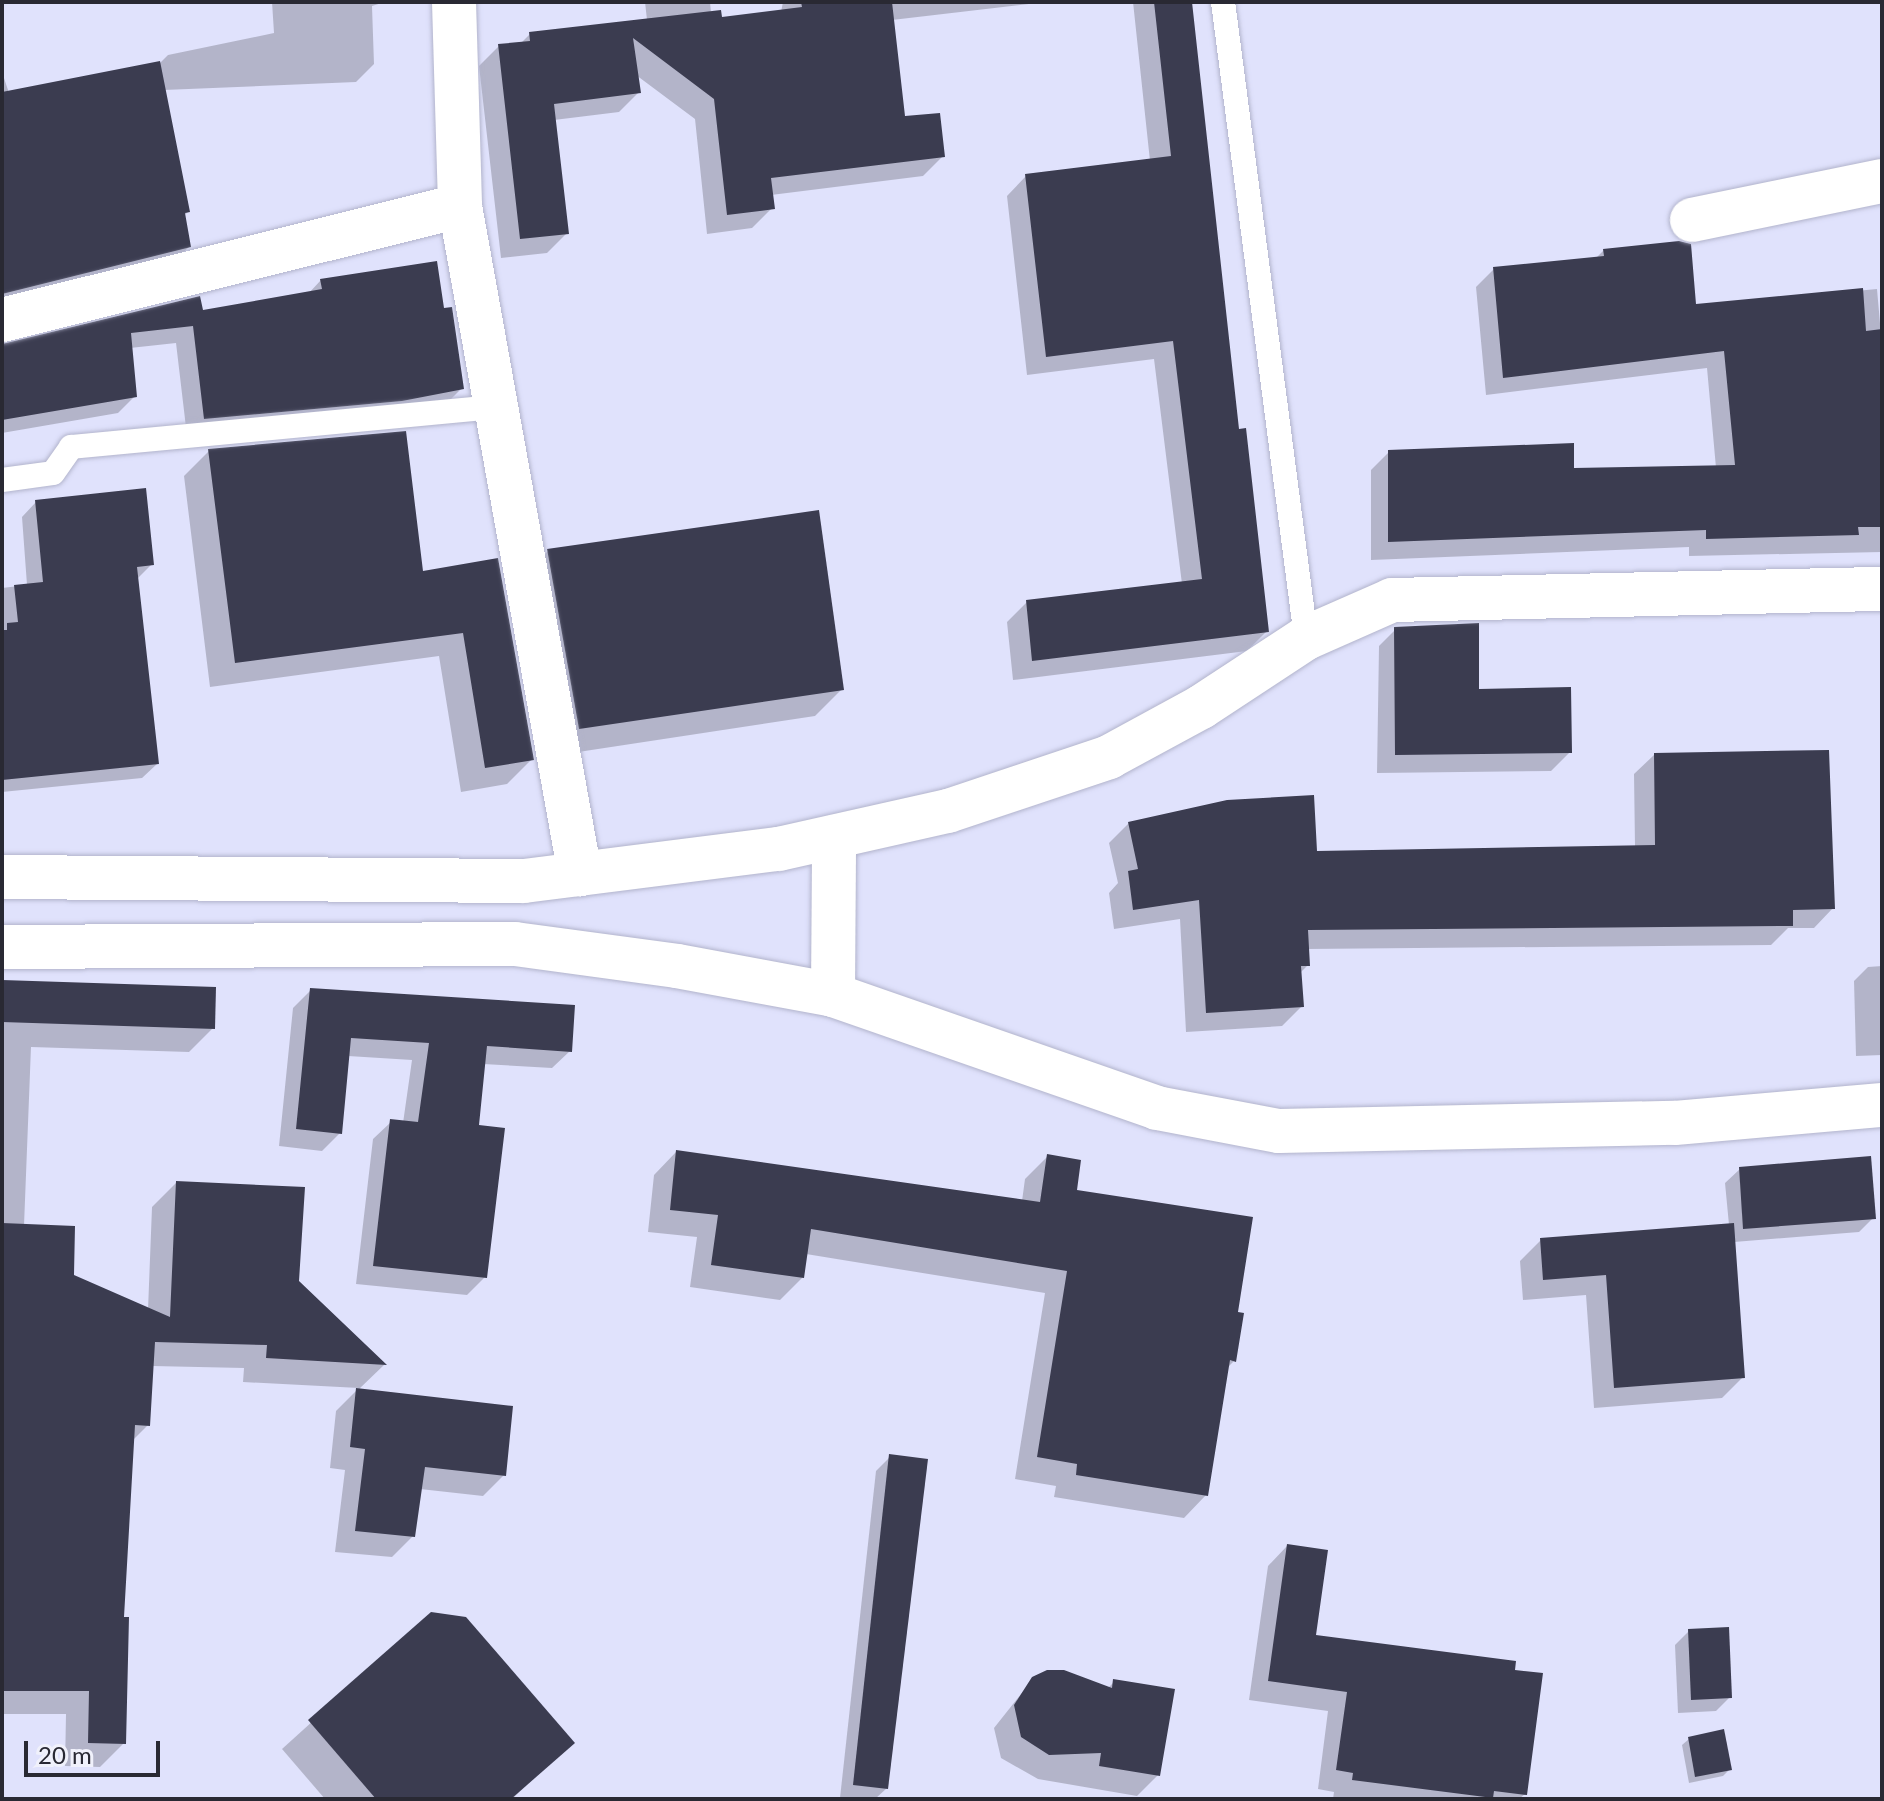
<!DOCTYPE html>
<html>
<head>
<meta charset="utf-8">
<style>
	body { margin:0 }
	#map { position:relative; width:1884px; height:1801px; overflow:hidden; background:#e0e2fc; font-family:Lato,sans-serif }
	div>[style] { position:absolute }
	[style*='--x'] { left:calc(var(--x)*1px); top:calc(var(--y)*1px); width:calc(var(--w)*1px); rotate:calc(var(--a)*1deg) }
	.shadow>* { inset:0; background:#0003 }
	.building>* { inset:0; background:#3b3c50 }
	.roads { filter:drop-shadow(0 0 2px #b2b4cc) drop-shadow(0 0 2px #b2b4cc) }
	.service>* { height:24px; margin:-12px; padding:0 12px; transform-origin:12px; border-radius:12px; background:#fff }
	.minor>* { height:44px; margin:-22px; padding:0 22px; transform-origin:22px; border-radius:22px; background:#fff }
	.tertiary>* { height:44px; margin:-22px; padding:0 22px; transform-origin:22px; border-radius:22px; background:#fff }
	span { translate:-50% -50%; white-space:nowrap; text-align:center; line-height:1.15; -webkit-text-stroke:8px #f0f1fb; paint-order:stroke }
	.frame { position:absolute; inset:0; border:4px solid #292933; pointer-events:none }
	.scale { position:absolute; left:24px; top:1741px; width:136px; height:36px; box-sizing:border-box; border:4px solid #292933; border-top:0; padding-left:10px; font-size:24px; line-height:28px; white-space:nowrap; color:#292933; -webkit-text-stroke:6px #f0f1fb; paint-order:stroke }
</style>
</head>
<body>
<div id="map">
	<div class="shadow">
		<i style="clip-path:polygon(272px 2px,385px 2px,372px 6px,374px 64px,356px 82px,164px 90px,188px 212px,183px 216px,189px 247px,171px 264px,2px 306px,2px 72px,9px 93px,160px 63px,168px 55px,274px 33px)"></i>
		<i style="clip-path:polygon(645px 2px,710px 2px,711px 13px,720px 20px,781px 12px,783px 2px,1046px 2px,892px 20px,903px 119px,943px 156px,923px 176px,771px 195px,772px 208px,752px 228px,707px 234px,695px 119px,636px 75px,639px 92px,619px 112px,554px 120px,567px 233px,547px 253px,501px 258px,479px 66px,499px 46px,520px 44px,530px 34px,647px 20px)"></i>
		<i style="clip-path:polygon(1133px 2px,1190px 2px,1237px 431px,1267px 631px,1247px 651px,1013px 680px,1007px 622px,1027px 602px,1182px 584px,1154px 359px,1027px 375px,1007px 196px,1026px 176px,1150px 161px)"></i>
		<i style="clip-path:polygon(1604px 250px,1694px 306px,1877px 289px,1882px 346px,1882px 552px,1689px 556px,1689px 547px,1371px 560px,1371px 470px,1389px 452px,1572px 470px,1716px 468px,1707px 368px,1486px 395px,1476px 287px,1494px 269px,1595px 259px)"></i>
		<i style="clip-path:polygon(321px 280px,442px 311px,462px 388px,445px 405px,187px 436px,176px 343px,130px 348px,135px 396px,118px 413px,2px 433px,2px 344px,308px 294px)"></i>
		<i style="clip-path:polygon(209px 451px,422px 573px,496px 560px,532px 759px,507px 784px,461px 792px,439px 656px,210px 687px,184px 476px)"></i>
		<i style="clip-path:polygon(36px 502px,152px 564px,136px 580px,157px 764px,142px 778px,2px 792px,2px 804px,2px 588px,27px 585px,22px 517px)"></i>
		<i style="clip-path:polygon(548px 551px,842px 689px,815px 716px,552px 756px,520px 579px)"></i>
		<i style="clip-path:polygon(1398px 627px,1477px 691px,1570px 752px,1551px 771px,1377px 773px,1379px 646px)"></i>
		<i style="clip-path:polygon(1654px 755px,1833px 908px,1814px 928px,1788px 928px,1771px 945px,1307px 949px,1308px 965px,1300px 973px,1302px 1006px,1282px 1026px,1186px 1032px,1180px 919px,1114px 929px,1109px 893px,1118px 883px,1109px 843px,1129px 823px,1315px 853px,1635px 847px,1634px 774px)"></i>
		<i style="clip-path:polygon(1882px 966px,1882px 1055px,1856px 1056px,1854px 981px,1868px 967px)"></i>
		<i style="clip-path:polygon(2px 982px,213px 1028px,189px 1052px,31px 1047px,24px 1226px,72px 1276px,148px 1310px,152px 1207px,176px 1183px,297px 1282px,384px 1365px,358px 1390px,504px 1475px,483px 1496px,420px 1489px,413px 1536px,392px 1557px,335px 1552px,345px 1470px,330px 1468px,336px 1411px,359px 1388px,243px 1382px,244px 1368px,152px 1366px,148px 1425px,132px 1441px,122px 1619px,124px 1743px,100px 1767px,65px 1766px,66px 1714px,2px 1714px)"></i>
		<i style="clip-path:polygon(311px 990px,570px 1051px,552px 1068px,483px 1064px,477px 1127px,485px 1277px,467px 1295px,356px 1284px,373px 1139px,391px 1122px,403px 1123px,412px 1060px,348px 1056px,340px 1133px,322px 1151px,279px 1146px,293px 1008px)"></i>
		<i style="clip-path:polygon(676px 1152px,1022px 1201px,1025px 1179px,1048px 1156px,1074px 1191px,1235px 1314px,1234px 1361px,1227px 1368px,1206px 1495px,1184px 1518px,1054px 1497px,1056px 1486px,1015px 1479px,1045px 1293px,806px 1254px,803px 1277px,780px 1300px,690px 1287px,697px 1237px,648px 1232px,654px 1175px)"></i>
		<i style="clip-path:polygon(1740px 1169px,1873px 1218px,1859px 1232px,1734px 1242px,1743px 1377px,1722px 1398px,1594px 1408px,1586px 1295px,1523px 1300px,1520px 1261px,1541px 1240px,1729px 1225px,1725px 1183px)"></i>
		<i style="clip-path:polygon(890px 1457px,887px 1788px,875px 1799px,840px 1798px,876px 1471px)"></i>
		<i style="clip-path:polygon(1287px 1546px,1314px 1637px,1525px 1794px,1519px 1799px,1333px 1799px,1334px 1792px,1318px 1789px,1328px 1711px,1249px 1700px,1268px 1566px)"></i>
		<i style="clip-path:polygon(431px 1614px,572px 1742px,512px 1799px,325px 1799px,282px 1749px)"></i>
		<i style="clip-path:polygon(1689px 1631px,1730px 1697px,1716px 1711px,1678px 1713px,1675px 1645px)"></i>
		<i style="clip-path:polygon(1033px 1679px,1108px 1688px,1114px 1682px,1158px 1775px,1137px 1796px,1038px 1779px,1001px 1758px,994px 1728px)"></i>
		<i style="clip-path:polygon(1689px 1739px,1730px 1769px,1723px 1776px,1689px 1783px,1682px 1745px)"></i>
	</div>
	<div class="building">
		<i style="clip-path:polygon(801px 2px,892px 2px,905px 116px,940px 113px,945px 157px,771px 178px,775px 209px,727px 215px,714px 99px,633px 38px,641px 93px,554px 104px,569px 234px,520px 239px,498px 44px,530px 41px,529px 32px,721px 10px,722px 17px,802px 7px)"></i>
		<i style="clip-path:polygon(1154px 2px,1192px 2px,1239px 429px,1246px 428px,1269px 632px,1032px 661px,1026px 600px,1202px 579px,1173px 341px,1046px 357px,1025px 174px,1171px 156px)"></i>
		<i style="clip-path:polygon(160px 61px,190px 212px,185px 213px,191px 247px,2px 294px,2px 92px)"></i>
		<i style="clip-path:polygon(1679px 241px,1691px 244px,1696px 304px,1863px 288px,1866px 331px,1882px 329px,1882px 527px,1858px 527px,1859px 535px,1706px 539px,1706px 530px,1388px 542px,1388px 450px,1574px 443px,1574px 468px,1735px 465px,1724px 351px,1503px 378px,1493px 267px,1604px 256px,1603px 249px)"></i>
		<i style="clip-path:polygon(437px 261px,444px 308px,452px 307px,464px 389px,402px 401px,204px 419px,193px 326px,131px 333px,137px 397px,2px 420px,2px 344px,200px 296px,203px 310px,322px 289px,320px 279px)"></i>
		<i style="clip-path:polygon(406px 431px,423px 571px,498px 558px,534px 760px,485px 768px,463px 633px,235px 663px,208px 449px)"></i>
		<i style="clip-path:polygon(146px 488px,154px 565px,137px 567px,159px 764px,2px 780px,2px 630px,7px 630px,7px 623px,18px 622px,14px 585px,43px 582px,35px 500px)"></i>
		<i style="clip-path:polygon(819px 510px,844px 690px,579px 729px,547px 549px)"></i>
		<i style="clip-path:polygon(1479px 623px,1479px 689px,1571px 687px,1572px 753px,1395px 755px,1394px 627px)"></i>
		<i style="clip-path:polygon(1829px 750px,1835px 909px,1793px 910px,1793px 926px,1308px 930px,1310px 966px,1301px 966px,1304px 1007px,1206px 1013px,1199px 900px,1133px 910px,1128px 871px,1138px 869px,1128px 822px,1227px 800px,1314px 795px,1317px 851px,1655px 845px,1654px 753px)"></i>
		<i style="clip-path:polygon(2px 980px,216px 987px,215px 1029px,2px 1022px)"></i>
		<i style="clip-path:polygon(310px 988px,575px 1005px,572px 1052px,487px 1046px,479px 1125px,505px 1128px,487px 1278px,373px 1266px,390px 1119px,418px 1122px,429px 1043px,351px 1038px,342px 1134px,296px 1129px)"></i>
		<i style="clip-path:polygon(676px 1150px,1040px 1202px,1047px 1154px,1081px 1160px,1077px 1190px,1253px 1217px,1238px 1312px,1244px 1313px,1236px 1362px,1230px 1360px,1208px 1496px,1076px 1475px,1077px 1464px,1037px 1457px,1067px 1271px,811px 1229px,804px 1278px,711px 1265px,718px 1215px,670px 1210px)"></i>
		<i style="clip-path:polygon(1871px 1156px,1876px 1219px,1743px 1229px,1739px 1167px)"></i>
		<i style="clip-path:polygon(176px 1181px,305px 1187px,299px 1281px,387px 1365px,266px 1358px,267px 1345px,155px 1342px,150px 1426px,135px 1425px,124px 1617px,129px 1617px,126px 1744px,88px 1743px,89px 1691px,2px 1691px,2px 1223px,75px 1226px,74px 1275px,170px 1317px)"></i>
		<i style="clip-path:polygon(1734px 1223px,1745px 1378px,1614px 1388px,1606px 1275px,1543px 1280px,1540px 1238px)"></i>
		<i style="clip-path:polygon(356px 1388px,513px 1406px,506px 1476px,425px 1467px,415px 1537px,355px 1531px,365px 1449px,350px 1447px)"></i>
		<i style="clip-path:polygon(889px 1454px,928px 1459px,888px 1789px,853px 1785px)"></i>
		<i style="clip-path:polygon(1287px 1544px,1328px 1550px,1316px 1635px,1516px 1661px,1515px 1670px,1543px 1673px,1527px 1795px,1494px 1791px,1493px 1798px,1352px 1780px,1353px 1773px,1336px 1770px,1347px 1692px,1268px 1681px)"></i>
		<i style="clip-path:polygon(431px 1612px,466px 1617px,575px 1743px,511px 1799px,376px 1799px,308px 1720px)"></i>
		<i style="clip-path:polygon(1729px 1627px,1732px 1698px,1691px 1700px,1688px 1629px)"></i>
		<i style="clip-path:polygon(1047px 1670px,1064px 1670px,1112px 1688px,1113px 1679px,1175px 1689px,1160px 1776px,1099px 1766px,1101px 1753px,1049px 1755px,1021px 1737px,1014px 1705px,1032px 1677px)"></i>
		<i style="clip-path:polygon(1724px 1729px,1732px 1770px,1695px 1777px,1688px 1737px)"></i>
	</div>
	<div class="roads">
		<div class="service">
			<i style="--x:1223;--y:2;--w:641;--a:82.56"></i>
			<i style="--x:2;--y:480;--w:51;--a:-7.8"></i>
			<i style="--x:53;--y:473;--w:32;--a:-55"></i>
			<i style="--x:71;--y:447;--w:429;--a:-5.4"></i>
		</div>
		<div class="minor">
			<i style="--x:454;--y:2;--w:204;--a:88.3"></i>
			<i style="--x:460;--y:206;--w:679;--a:79.82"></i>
			<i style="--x:1692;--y:220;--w:194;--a:-11.6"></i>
			<i style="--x:2;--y:320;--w:472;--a:-14"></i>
		</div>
		<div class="tertiary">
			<i style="--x:2;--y:877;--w:522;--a:0.44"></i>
			<i style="--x:524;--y:881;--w:257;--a:-7.2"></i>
			<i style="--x:779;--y:849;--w:173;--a:-12.7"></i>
			<i style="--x:948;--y:811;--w:170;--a:-18.5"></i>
			<i style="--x:1109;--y:757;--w:105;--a:-28.5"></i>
			<i style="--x:1201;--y:707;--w:126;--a:-33.3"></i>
			<i style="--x:1306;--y:638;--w:94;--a:-23.8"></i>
			<i style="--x:1392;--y:600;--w:490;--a:-1.3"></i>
			<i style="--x:2;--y:947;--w:513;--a:-0.34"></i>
			<i style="--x:515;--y:944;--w:163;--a:7.7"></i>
			<i style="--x:677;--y:966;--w:159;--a:10.5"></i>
			<i style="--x:833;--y:995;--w:343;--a:19.2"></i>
			<i style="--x:1157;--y:1108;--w:124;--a:10.7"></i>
			<i style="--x:1279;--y:1131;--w:396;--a:-1.2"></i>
			<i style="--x:1675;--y:1123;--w:208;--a:-5"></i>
			<i style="--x:833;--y:995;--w:158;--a:-89.6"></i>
		</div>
	</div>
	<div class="frame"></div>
	<div class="scale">20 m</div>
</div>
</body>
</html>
